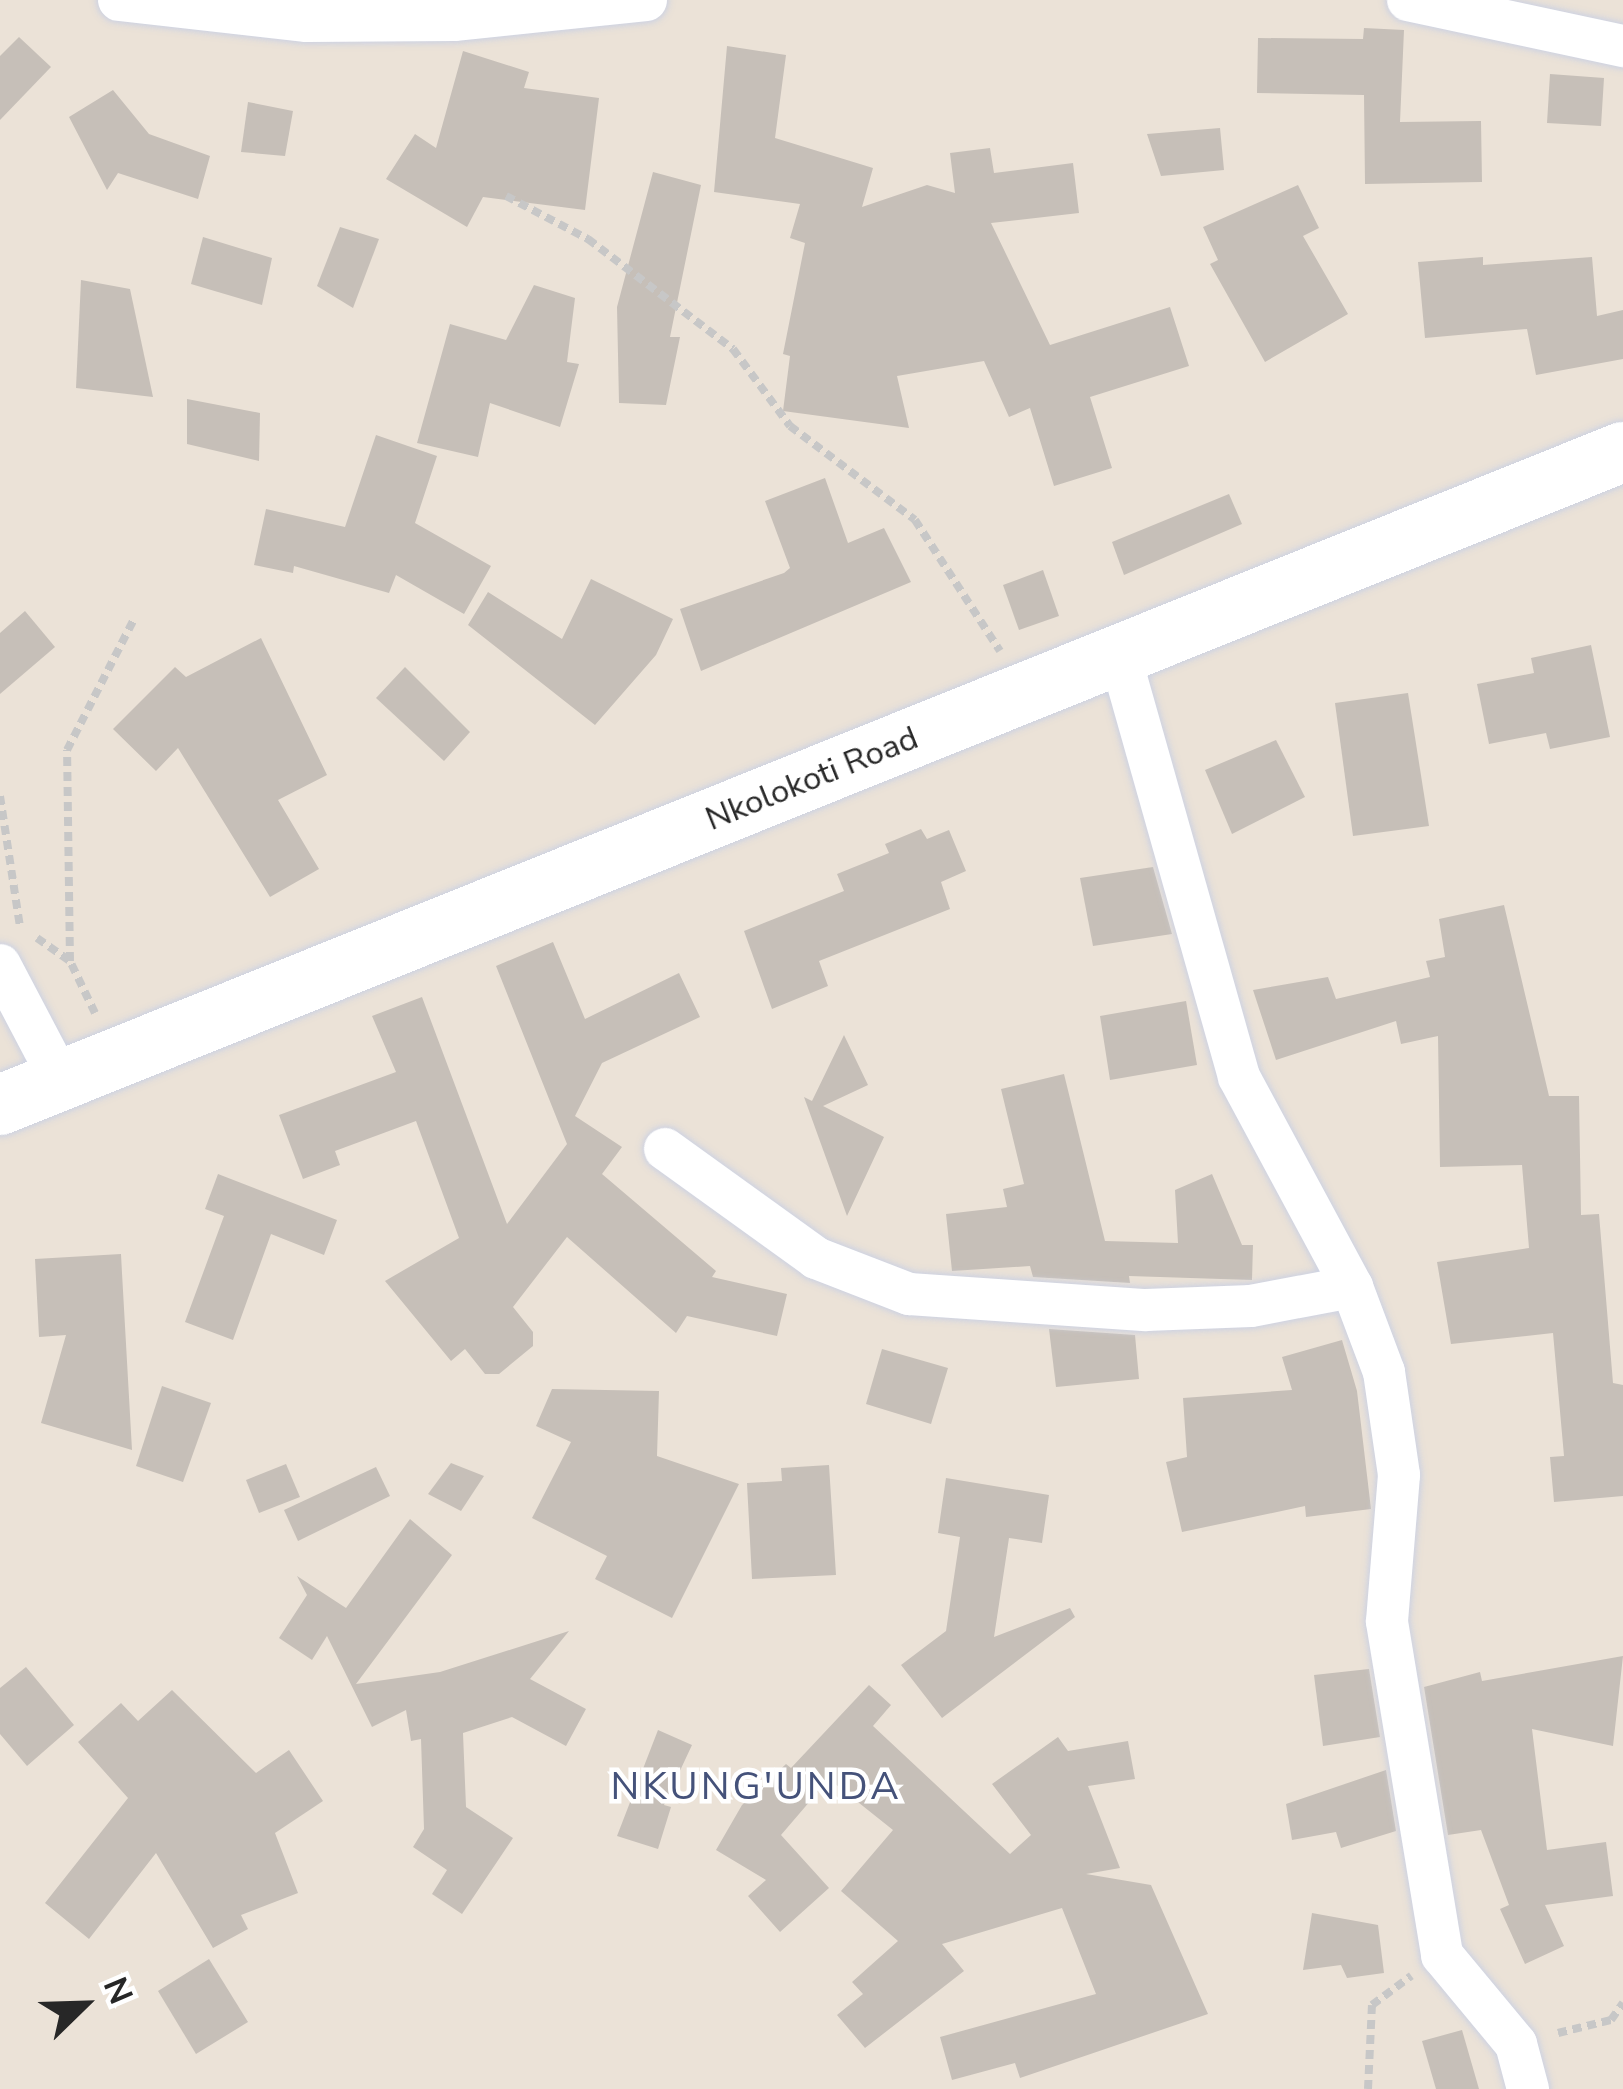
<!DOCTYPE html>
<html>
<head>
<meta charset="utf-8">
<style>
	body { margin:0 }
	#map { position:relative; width:1623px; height:2089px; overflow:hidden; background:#ebe2d7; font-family:"Nunito Sans",sans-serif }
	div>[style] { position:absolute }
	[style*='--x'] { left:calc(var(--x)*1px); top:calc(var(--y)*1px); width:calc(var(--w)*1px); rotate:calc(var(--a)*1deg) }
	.building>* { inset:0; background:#c6bfb8 }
	.path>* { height:8px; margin-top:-4px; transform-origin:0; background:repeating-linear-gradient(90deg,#c7c7c7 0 9px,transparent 0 15px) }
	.roads { filter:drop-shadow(0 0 3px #cdd2e2) drop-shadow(0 0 3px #cdd2e2) }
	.minor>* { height:42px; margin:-21px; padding:0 21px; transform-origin:21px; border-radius:21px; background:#fff }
	.secondary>* { height:60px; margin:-30px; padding:0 30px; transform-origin:30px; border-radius:30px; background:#fff }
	span { translate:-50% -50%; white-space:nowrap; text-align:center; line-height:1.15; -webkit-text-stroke:9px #fff; paint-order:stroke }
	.street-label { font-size:33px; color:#272727 }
	.quarter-label { font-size:39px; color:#45527a; letter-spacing:3px }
	.north { position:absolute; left:24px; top:1945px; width:120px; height:120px; -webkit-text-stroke:9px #fff; paint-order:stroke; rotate:67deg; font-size:33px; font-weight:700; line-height:48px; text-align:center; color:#272727 }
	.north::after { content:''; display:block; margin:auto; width:42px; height:54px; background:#272727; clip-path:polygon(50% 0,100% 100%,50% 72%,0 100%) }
</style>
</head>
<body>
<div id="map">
	<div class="building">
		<i style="clip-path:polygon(1364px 28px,1404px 30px,1400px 122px,1481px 121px,1482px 182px,1365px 184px,1364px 95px,1257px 93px,1258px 38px,1363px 39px)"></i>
		<i style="clip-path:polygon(19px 37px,51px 67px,0 120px,0 56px)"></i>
		<i style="clip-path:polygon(727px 46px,786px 55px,775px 138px,873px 168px,862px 207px,927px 185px,955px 193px,950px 153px,990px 148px,994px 173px,1073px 163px,1079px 213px,991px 223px,1050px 345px,1170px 307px,1189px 366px,1090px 397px,1112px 468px,1054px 486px,1030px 408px,1009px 417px,984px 361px,897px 376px,909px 428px,783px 411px,790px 356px,783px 354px,805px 243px,790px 238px,800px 204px,714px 192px)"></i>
		<i style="clip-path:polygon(463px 51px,529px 72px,524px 88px,599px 98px,585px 210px,483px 197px,467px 227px,386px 179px,415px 134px,436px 148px)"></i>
		<i style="clip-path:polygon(1550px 74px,1604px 78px,1601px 126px,1547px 123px)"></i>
		<i style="clip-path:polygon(113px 90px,149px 134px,210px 156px,198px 199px,118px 173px,107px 190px,69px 117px)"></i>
		<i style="clip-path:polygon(248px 102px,293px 111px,285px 156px,241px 152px)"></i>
		<i style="clip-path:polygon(1220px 128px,1224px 170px,1161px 176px,1147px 134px)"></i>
		<i style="clip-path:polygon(653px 172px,701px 185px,670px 337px,680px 337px,666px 405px,619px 403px,617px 307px)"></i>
		<i style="clip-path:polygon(1298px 185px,1319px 228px,1303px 236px,1348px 314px,1265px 362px,1210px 264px,1218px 260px,1203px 227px)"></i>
		<i style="clip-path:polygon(340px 227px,379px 239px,353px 308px,317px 286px)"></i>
		<i style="clip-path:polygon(203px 237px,272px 258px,262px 305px,191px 284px)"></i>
		<i style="clip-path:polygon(1483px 257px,1483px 265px,1592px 257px,1597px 316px,1623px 310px,1623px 359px,1536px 375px,1527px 329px,1425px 338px,1418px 262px)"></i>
		<i style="clip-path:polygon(81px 280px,130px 289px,153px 397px,76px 388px)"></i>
		<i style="clip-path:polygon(534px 285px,575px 298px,567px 362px,579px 364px,560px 427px,490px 403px,478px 457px,417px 443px,450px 324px,506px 340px)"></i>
		<i style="clip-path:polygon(187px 399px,260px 413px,259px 461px,187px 444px)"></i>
		<i style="clip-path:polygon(376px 435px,437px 456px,415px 523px,491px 566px,464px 614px,396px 575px,389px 593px,294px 566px,293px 573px,254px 565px,266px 509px,345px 527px)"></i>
		<i style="clip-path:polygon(825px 478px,848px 543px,884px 528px,911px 582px,701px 671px,680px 609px,784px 573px,790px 568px,765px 501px)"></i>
		<i style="clip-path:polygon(1229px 494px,1242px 524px,1124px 575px,1112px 542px)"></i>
		<i style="clip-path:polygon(1043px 570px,1059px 616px,1019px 630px,1003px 585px)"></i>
		<i style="clip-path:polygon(591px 579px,673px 619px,656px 655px,595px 725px,468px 625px,488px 592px,562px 639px)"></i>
		<i style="clip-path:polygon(25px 611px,55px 647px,0 694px,0 633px)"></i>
		<i style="clip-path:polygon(261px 638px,327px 775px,278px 800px,319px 869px,270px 897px,178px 748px,156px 771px,113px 729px,175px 667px,186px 677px)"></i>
		<i style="clip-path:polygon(1591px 645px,1610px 737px,1550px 749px,1546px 733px,1489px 744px,1477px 684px,1534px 673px,1531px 658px)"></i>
		<i style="clip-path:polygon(405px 667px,470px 732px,444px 761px,376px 698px)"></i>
		<i style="clip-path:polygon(1408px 693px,1429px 826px,1353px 836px,1335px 703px)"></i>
		<i style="clip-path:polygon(1276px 740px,1305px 797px,1232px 834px,1205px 770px)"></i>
		<i style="clip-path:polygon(921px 829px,927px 839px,949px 830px,966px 871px,941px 882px,950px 909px,819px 961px,828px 986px,772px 1009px,744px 931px,844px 891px,837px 874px,889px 853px,885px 844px)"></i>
		<i style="clip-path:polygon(1153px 867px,1172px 934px,1093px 946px,1080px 878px)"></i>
		<i style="clip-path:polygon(1504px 905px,1549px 1096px,1579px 1096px,1581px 1215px,1599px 1214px,1613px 1383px,1623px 1385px,1623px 1496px,1554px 1502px,1550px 1457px,1564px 1456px,1553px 1333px,1451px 1344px,1437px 1262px,1529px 1248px,1522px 1165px,1440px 1167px,1438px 1036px,1401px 1044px,1396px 1021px,1276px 1060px,1253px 990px,1328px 977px,1336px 999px,1430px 977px,1426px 961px,1445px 957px,1439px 919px)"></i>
		<i style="clip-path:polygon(553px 942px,585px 1019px,679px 973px,700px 1017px,602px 1063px,575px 1116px,622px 1147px,602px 1174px,716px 1271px,712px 1277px,787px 1294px,777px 1336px,687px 1316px,676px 1333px,567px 1237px,513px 1307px,533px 1332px,533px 1346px,499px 1374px,485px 1374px,465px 1349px,451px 1361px,385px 1281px,459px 1238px,416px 1121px,335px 1151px,340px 1165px,303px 1179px,279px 1115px,396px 1072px,372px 1016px,422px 997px,507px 1224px,567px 1144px,496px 966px)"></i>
		<i style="clip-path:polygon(1186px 1001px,1197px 1065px,1110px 1080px,1100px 1016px)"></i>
		<i style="clip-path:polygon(844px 1035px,868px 1085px,823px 1106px,884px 1137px,847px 1216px,804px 1097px,812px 1101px)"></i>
		<i style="clip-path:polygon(1064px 1074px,1105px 1241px,1178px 1243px,1175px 1190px,1212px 1174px,1242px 1245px,1253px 1245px,1252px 1280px,1129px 1276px,1130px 1283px,1033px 1277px,1030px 1266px,952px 1271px,946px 1214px,1007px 1207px,1003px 1189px,1024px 1184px,1001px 1089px)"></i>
		<i style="clip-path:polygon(218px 1174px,337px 1220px,324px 1255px,271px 1234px,233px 1340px,185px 1322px,224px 1216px,205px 1209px)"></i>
		<i style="clip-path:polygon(121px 1254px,122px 1273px,132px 1450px,41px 1423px,66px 1335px,39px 1337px,35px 1259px)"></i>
		<i style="clip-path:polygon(1049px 1329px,1135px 1335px,1139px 1379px,1056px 1387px)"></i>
		<i style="clip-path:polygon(1342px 1340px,1357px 1391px,1371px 1509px,1306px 1517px,1305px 1506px,1182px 1532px,1166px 1462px,1187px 1457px,1183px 1398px,1292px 1390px,1282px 1357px)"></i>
		<i style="clip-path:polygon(882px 1349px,948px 1368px,931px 1424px,866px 1404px)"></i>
		<i style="clip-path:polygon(162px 1386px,211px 1403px,183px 1482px,136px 1466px)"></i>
		<i style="clip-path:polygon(552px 1389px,659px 1391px,657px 1456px,739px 1484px,672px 1618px,595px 1579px,607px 1556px,532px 1518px,571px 1442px,536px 1426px)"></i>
		<i style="clip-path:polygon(451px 1463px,484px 1476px,461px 1511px,428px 1494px)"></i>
		<i style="clip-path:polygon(286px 1464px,300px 1497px,259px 1513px,246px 1480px)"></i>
		<i style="clip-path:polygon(829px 1465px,836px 1575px,752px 1579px,747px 1483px,782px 1481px,781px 1468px)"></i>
		<i style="clip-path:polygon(376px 1467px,390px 1496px,298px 1541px,284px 1510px)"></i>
		<i style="clip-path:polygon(946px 1478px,1049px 1495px,1042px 1543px,1009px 1538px,994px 1637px,1070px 1608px,1075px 1617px,942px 1718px,901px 1665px,946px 1631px,960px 1537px,938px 1533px)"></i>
		<i style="clip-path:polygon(410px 1519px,452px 1555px,356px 1684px,440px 1672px,569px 1631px,530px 1679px,586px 1709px,566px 1746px,512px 1717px,463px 1733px,466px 1807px,513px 1838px,462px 1914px,432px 1894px,447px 1870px,413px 1847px,424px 1829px,421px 1739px,411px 1741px,406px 1710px,372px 1727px,327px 1636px,312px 1660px,279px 1638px,307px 1595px,297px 1576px,346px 1608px)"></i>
		<i style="clip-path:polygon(1623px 1656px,1613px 1746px,1532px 1729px,1547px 1850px,1606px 1842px,1613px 1896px,1545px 1905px,1564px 1946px,1525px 1964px,1500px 1909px,1509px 1905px,1481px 1830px,1448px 1835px,1424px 1687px,1480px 1672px,1482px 1681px)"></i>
		<i style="clip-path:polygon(26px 1667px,74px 1725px,27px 1766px,0 1734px,0 1688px)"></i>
		<i style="clip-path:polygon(1369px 1669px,1380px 1737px,1323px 1746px,1314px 1675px)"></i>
		<i style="clip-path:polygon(869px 1685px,891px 1705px,873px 1726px,1010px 1854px,1031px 1835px,992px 1784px,1058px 1737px,1068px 1751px,1128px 1741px,1135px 1779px,1088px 1786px,1120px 1868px,1086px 1874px,1151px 1885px,1208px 2014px,1020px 2078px,1015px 2063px,952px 2080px,940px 2037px,1096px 1994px,1062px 1908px,942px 1944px,964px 1971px,865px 2048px,837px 2015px,863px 1994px,852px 1982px,898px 1941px,841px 1891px,893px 1830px,829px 1779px,781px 1835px,829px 1888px,780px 1932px,748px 1896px,766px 1880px,716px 1850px,742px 1805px,786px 1764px,791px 1768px)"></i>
		<i style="clip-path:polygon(172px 1690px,256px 1773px,289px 1750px,323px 1801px,275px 1833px,298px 1893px,241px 1915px,248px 1929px,213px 1948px,156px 1853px,89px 1939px,45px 1903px,128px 1798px,78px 1742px,121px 1703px,138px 1721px)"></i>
		<i style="clip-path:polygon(658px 1730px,692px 1745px,664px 1805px,671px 1807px,658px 1849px,617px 1836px)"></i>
		<i style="clip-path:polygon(1386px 1770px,1396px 1831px,1341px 1848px,1336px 1832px,1292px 1840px,1286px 1804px)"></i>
		<i style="clip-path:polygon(1312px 1913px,1378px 1925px,1384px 1973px,1347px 1978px,1341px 1965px,1303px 1970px)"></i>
		<i style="clip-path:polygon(209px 1959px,248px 2022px,196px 2054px,158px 1991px)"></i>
		<i style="clip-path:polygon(1462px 2030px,1479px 2089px,1436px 2089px,1422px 2041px)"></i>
	</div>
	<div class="path">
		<i style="--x:506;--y:196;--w:93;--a:27.7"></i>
		<i style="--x:588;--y:239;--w:182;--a:37.2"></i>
		<i style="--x:733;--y:349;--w:96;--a:53.5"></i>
		<i style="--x:790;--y:426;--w:156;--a:36.9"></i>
		<i style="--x:915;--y:520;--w:156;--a:57"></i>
		<i style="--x:0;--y:796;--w:132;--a:81.3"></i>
		<i style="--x:37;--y:938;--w:39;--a:35"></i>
		<i style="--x:95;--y:1013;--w:58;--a:-115.7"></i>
		<i style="--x:70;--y:961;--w:211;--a:-90.8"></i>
		<i style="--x:67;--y:750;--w:149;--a:-62.9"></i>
		<i style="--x:1558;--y:2033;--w:55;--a:-13.8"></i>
		<i style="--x:1611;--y:2020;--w:21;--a:-55"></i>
		<i style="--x:1368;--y:2089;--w:84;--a:-87.3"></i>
		<i style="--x:1372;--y:2005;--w:49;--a:-36.6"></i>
	</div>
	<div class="roads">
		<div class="minor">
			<i style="--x:119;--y:0;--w:189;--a:6.4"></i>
			<i style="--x:307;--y:21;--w:147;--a:-0.4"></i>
			<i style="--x:454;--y:20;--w:193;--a:-5.9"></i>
			<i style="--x:1408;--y:0;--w:220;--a:12.1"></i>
			<i style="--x:1120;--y:656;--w:437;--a:74.2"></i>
			<i style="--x:1239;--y:1077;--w:238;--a:61.7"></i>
			<i style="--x:1352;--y:1287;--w:91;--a:69.4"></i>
			<i style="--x:1384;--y:1372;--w:104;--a:81.7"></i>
			<i style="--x:1399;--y:1475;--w:147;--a:94.7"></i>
			<i style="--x:1387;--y:1622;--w:338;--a:80.6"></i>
			<i style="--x:1442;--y:1955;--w:116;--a:50.3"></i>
			<i style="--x:1516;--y:2044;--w:47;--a:75.1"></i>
			<i style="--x:0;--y:965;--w:131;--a:62.3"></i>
			<i style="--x:665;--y:1149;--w:186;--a:35.8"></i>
			<i style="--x:816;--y:1258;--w:100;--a:21.2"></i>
			<i style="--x:909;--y:1294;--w:238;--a:3.9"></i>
			<i style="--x:1146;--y:1310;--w:105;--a:-2.2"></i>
			<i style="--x:1251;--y:1306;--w:103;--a:-10.7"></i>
		</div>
		<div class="secondary">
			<i style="--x:0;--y:1105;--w:1749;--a:-21.92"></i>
		</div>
	</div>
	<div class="street-label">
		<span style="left:812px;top:779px;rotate:-22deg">Nkolokoti Road</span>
	</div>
	<div class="quarter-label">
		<span style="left:756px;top:1787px">NKUNG'UNDA</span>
	</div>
	<div class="north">N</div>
</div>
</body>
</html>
